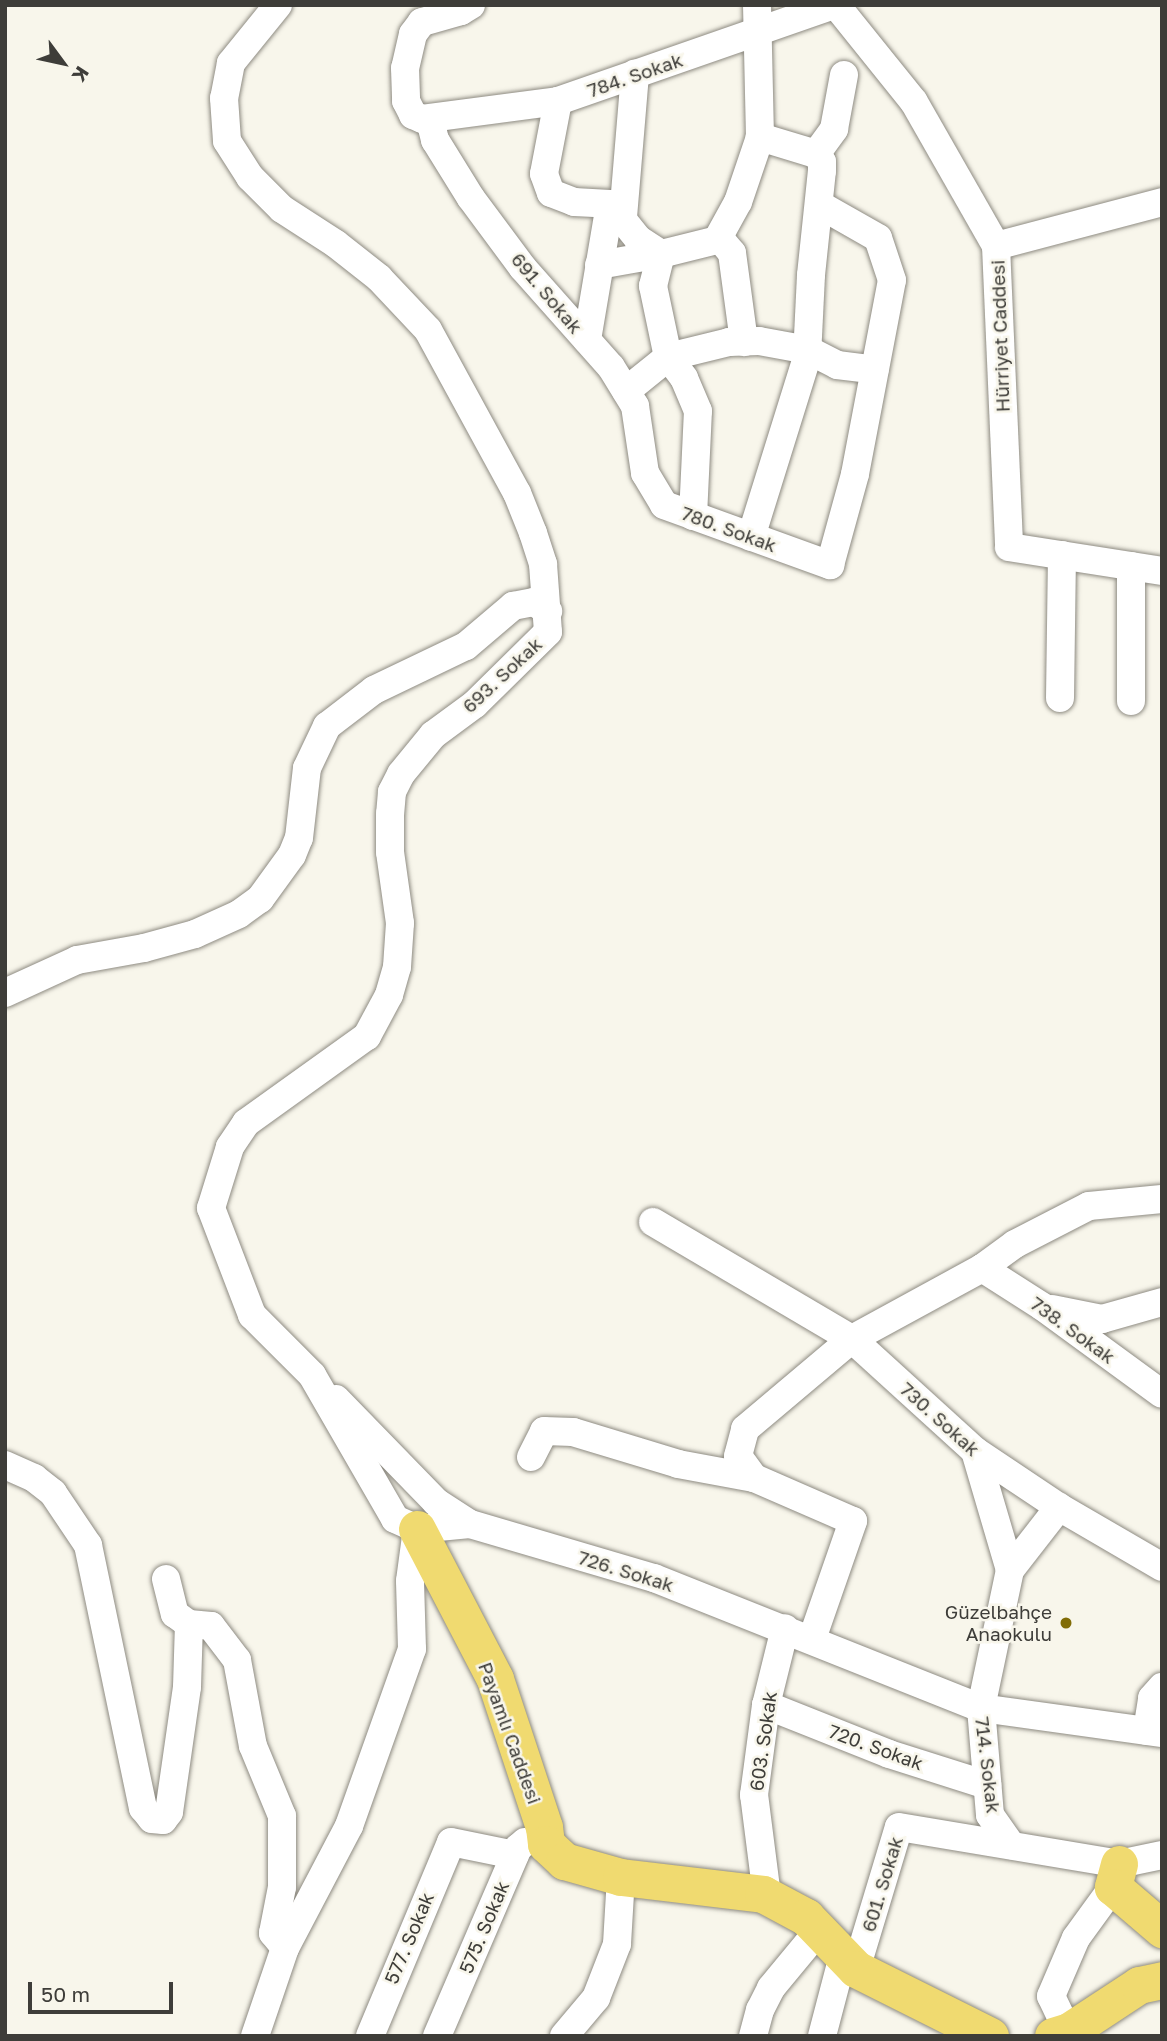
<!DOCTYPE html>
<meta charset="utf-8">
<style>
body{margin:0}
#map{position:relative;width:1167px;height:2041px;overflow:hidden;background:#f8f6eb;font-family:"Golos Text",sans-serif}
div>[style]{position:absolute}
.roads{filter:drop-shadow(0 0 2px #8e8b82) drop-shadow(0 0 2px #8e8b82)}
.minor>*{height:28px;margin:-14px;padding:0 14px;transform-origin:14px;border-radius:14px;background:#fff}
.major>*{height:37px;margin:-18.5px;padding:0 18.5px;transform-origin:18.5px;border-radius:18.5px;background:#f0da70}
.dots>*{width:19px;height:19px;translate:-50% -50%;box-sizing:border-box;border:4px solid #f8f6eb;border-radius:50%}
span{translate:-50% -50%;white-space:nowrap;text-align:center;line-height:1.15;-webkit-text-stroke:5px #f8f6eb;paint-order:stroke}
.street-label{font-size:19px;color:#3e3d39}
.poi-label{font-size:19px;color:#3e3d39}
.right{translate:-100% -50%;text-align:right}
.frame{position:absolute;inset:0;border:7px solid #3e3d39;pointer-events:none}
.north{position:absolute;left:28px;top:28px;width:70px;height:70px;-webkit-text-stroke:5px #f8f6eb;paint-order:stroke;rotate:123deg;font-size:19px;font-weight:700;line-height:28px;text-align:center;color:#3e3d39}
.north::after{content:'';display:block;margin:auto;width:24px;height:32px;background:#3e3d39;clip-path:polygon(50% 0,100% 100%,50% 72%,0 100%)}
.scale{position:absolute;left:28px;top:1982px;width:145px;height:32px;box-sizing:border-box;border:4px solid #3e3d39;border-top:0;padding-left:9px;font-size:21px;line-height:24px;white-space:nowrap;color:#3e3d39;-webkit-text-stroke:5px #f8f6eb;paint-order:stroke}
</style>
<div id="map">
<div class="roads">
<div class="minor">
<div style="left:278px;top:5px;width:75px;rotate:129deg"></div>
<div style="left:231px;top:63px;width:36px;rotate:101deg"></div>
<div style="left:224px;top:98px;width:43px;rotate:86deg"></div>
<div style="left:227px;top:141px;width:43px;rotate:57.4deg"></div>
<div style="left:250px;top:177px;width:45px;rotate:45deg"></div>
<div style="left:282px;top:209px;width:64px;rotate:32.9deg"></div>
<div style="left:336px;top:244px;width:55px;rotate:38.3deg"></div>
<div style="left:379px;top:278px;width:71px;rotate:46.7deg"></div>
<div style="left:428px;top:330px;width:186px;rotate:61.4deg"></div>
<div style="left:517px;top:493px;width:43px;rotate:68.2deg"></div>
<div style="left:533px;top:533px;width:33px;rotate:72deg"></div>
<div style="left:543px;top:564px;width:68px;rotate:85.8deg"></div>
<div style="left:548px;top:632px;width:103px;rotate:135.4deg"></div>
<div style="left:475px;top:704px;width:52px;rotate:143.6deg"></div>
<div style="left:433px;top:735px;width:50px;rotate:129.4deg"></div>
<div style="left:401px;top:774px;width:20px;rotate:117deg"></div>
<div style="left:392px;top:792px;width:22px;rotate:95deg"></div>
<div style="left:390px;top:814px;width:38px;rotate:90deg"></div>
<div style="left:390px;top:852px;width:72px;rotate:82deg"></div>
<div style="left:400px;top:923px;width:44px;rotate:93.9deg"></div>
<div style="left:397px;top:967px;width:29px;rotate:106deg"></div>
<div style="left:389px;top:995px;width:47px;rotate:118.2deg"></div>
<div style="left:367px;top:1036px;width:149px;rotate:144.3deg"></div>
<div style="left:246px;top:1123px;width:29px;rotate:124deg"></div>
<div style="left:230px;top:1147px;width:64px;rotate:107.3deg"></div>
<div style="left:211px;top:1208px;width:115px;rotate:69deg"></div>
<div style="left:252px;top:1315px;width:85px;rotate:45deg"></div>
<div style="left:312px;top:1375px;width:166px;rotate:60deg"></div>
<div style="left:395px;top:1519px;width:24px;rotate:24deg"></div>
<div style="left:417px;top:1529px;width:53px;rotate:-5.4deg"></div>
<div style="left:471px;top:5px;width:12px;rotate:149deg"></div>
<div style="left:461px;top:11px;width:41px;rotate:164.2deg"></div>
<div style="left:422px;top:22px;width:15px;rotate:127deg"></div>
<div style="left:413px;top:34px;width:35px;rotate:103deg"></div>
<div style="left:405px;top:68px;width:33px;rotate:88deg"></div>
<div style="left:406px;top:101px;width:16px;rotate:63deg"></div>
<div style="left:413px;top:115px;width:10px;rotate:24deg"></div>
<div style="left:422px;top:119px;width:137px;rotate:-7.5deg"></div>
<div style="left:558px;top:101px;width:292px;rotate:-19.2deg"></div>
<div style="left:836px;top:5px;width:124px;rotate:51.2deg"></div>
<div style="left:914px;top:102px;width:166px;rotate:60.3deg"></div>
<div style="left:996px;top:246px;width:301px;rotate:87.5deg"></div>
<div style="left:1009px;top:547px;width:155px;rotate:8.9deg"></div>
<div style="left:558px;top:101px;width:74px;rotate:100.9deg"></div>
<div style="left:544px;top:174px;width:20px;rotate:70deg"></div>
<div style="left:551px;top:193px;width:25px;rotate:21deg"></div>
<div style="left:574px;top:202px;width:36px;rotate:3deg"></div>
<div style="left:610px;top:204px;width:45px;rotate:51.3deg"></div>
<div style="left:638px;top:239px;width:27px;rotate:33deg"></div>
<div style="left:430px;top:120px;width:21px;rotate:76deg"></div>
<div style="left:435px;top:140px;width:68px;rotate:58.2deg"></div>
<div style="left:471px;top:198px;width:87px;rotate:53.4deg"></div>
<div style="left:523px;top:268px;width:132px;rotate:48.4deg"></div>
<div style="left:611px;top:367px;width:46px;rotate:58.4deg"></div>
<div style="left:635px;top:406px;width:68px;rotate:81.5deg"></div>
<div style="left:645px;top:473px;width:37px;rotate:59deg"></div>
<div style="left:664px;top:505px;width:177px;rotate:19.9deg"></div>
<div style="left:830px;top:565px;width:94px;rotate:-74.6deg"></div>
<div style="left:855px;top:474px;width:197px;rotate:-79.2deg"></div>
<div style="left:892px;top:280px;width:44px;rotate:-108.4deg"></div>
<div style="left:878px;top:238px;width:67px;rotate:-150.4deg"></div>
<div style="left:816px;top:154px;width:31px;rotate:-54deg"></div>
<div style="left:834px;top:129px;width:55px;rotate:-79.5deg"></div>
<div style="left:623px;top:217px;width:144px;rotate:-85.2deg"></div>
<div style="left:717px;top:240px;width:4px"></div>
<div style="left:721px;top:240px;width:17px;rotate:50deg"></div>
<div style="left:732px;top:253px;width:90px;rotate:82.3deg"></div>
<div style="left:996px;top:246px;width:172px;rotate:-14.8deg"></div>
<div style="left:599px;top:265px;width:63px;rotate:-10.1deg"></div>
<div style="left:587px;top:340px;width:138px;rotate:-80.4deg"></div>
<div style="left:626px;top:391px;width:54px;rotate:-39deg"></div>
<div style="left:668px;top:357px;width:63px;rotate:-13.8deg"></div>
<div style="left:729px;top:342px;width:30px;rotate:-2deg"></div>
<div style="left:759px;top:341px;width:50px;rotate:10.4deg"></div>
<div style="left:808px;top:350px;width:33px;rotate:27deg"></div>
<div style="left:837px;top:365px;width:38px;rotate:7deg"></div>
<div style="left:693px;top:516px;width:105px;rotate:-87.3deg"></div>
<div style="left:698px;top:411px;width:36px;rotate:-113deg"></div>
<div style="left:684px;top:378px;width:26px;rotate:-127deg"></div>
<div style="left:668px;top:357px;width:73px;rotate:-101.9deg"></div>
<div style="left:653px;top:286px;width:33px;rotate:-76deg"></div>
<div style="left:661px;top:254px;width:58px;rotate:-14deg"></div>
<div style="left:717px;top:240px;width:43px;rotate:-61.1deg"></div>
<div style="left:738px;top:202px;width:69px;rotate:-71.3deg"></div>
<div style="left:760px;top:137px;width:132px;rotate:-91.3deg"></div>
<div style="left:751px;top:537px;width:189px;rotate:-72.7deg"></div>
<div style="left:807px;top:357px;width:82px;rotate:-87.2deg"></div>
<div style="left:811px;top:275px;width:105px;rotate:-84deg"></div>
<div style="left:822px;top:171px;width:9px;rotate:-90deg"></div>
<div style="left:822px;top:162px;width:10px;rotate:-127deg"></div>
<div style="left:816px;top:154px;width:59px;rotate:-163.1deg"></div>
<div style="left:1060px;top:698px;width:143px;rotate:-89.2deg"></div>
<div style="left:1131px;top:701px;width:135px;rotate:-90deg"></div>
<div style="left:5px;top:993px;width:79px;rotate:-24.6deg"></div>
<div style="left:77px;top:960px;width:68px;rotate:-10.2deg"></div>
<div style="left:144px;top:948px;width:53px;rotate:-15.4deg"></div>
<div style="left:195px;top:934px;width:48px;rotate:-24.4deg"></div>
<div style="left:239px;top:914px;width:26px;rotate:-36deg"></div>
<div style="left:260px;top:899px;width:54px;rotate:-54deg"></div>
<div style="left:292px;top:855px;width:18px;rotate:-68deg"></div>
<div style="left:299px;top:838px;width:70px;rotate:-83.5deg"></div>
<div style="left:307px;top:768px;width:47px;rotate:-64.5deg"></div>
<div style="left:327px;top:726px;width:59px;rotate:-37.5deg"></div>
<div style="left:374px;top:690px;width:102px;rotate:-25.6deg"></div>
<div style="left:466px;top:646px;width:62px;rotate:-40.4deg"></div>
<div style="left:513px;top:606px;width:21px;rotate:-11deg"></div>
<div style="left:534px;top:602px;width:17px;rotate:33deg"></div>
<div style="left:653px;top:1222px;width:231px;rotate:30.5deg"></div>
<div style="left:852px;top:1339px;width:166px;rotate:42.3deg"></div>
<div style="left:975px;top:1451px;width:101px;rotate:33.7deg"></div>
<div style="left:1059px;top:1507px;width:119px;rotate:30.2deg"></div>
<div style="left:982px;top:1268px;width:72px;rotate:32.6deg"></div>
<div style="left:1043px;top:1307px;width:147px;rotate:36.2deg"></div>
<div style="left:1052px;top:1309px;width:51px;rotate:11.3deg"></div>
<div style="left:1102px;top:1319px;width:62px;rotate:-15.8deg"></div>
<div style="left:336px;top:1399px;width:144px;rotate:45.8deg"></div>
<div style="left:436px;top:1502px;width:40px;rotate:32.9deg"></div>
<div style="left:470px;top:1524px;width:192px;rotate:16.4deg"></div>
<div style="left:654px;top:1578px;width:352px;rotate:21.7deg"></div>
<div style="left:981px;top:1708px;width:183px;rotate:7.9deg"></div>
<div style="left:975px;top:1451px;width:124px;rotate:73.6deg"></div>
<div style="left:1010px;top:1570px;width:141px;rotate:101.9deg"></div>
<div style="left:981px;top:1708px;width:107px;rotate:85.2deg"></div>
<div style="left:990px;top:1815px;width:37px;rotate:55deg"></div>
<div style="left:531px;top:1457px;width:29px;rotate:-63deg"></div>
<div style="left:544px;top:1431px;width:29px;rotate:2deg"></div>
<div style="left:573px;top:1432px;width:110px;rotate:16.9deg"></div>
<div style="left:678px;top:1464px;width:77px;rotate:10.4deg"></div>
<div style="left:5px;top:1465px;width:32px;rotate:24deg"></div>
<div style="left:34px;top:1478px;width:24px;rotate:38deg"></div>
<div style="left:53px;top:1493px;width:63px;rotate:56.1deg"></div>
<div style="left:88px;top:1545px;width:269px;rotate:78.2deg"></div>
<div style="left:143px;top:1808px;width:14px;rotate:51deg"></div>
<div style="left:152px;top:1819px;width:11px;rotate:5deg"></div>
<div style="left:163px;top:1820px;width:10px;rotate:-53deg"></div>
<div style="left:169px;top:1812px;width:126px;rotate:-81.8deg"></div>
<div style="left:187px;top:1687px;width:63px;rotate:-88.2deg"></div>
<div style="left:189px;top:1624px;width:22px;rotate:5deg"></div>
<div style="left:211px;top:1626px;width:43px;rotate:52.6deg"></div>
<div style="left:237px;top:1660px;width:87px;rotate:79.5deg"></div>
<div style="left:253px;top:1746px;width:76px;rotate:67.5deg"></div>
<div style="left:282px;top:1816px;width:71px;rotate:90deg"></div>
<div style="left:282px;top:1887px;width:47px;rotate:101.1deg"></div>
<div style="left:273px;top:1933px;width:19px;rotate:51deg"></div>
<div style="left:1010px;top:1570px;width:80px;rotate:-52.1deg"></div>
<div style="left:166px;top:1579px;width:36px;rotate:76deg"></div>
<div style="left:175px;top:1614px;width:17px;rotate:36deg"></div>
<div style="left:812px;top:1639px;width:125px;rotate:-70.8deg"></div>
<div style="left:853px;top:1521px;width:108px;rotate:-156.5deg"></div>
<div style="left:754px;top:1478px;width:27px;rotate:-126deg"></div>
<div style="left:738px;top:1456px;width:28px;rotate:-75deg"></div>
<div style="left:745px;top:1429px;width:140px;rotate:-40.1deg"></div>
<div style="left:852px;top:1339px;width:148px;rotate:-28.6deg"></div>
<div style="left:982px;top:1268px;width:41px;rotate:-36deg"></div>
<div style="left:1015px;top:1244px;width:83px;rotate:-27.2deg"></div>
<div style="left:1089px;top:1206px;width:73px;rotate:-5.5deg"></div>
<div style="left:766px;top:1705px;width:132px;rotate:21.7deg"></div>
<div style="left:889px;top:1754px;width:103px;rotate:17.6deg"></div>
<div style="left:1147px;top:1731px;width:33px;rotate:-81deg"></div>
<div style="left:1152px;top:1698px;width:15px;rotate:-48deg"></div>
<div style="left:767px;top:1896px;width:102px;rotate:-97.3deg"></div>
<div style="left:754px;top:1795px;width:91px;rotate:-82.4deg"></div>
<div style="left:766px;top:1705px;width:79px;rotate:-76.1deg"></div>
<div style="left:856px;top:1969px;width:148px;rotate:-73.2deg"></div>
<div style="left:899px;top:1827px;width:223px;rotate:9.5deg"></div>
<div style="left:1119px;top:1864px;width:44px;rotate:-11.8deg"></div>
<div style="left:255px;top:2036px;width:93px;rotate:-71.2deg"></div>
<div style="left:285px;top:1948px;width:138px;rotate:-62.3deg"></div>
<div style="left:349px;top:1826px;width:188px;rotate:-70.4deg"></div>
<div style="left:412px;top:1649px;width:68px;rotate:-91.7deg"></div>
<div style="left:410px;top:1581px;width:52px;rotate:-82.3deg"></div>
<div style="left:370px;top:2036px;width:210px;rotate:-67.3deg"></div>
<div style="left:451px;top:1842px;width:65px;rotate:11.5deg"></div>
<div style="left:437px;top:2036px;width:205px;rotate:-66.7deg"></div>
<div style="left:518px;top:1848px;width:9px;rotate:-41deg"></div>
<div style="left:564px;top:2036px;width:50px;rotate:-49.9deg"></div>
<div style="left:596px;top:1998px;width:58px;rotate:-68.7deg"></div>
<div style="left:617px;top:1944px;width:67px;rotate:-86.6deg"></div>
<div style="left:753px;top:2036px;width:27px;rotate:-75deg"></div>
<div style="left:760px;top:2010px;width:25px;rotate:-63deg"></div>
<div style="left:771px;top:1988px;width:75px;rotate:-50.4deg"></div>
<div style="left:822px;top:2036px;width:83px;rotate:-75.3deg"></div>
<div style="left:1070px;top:2036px;width:44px;rotate:-115.4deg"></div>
<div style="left:1051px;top:1996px;width:63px;rotate:-66.7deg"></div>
<div style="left:1076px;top:1938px;width:63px;rotate:-54deg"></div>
</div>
<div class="major">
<div style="left:417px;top:1529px;width:169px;rotate:62.5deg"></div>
<div style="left:495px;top:1679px;width:156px;rotate:71.7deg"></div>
<div style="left:544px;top:1827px;width:17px;rotate:83deg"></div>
<div style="left:546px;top:1844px;width:25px;rotate:43deg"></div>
<div style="left:564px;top:1861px;width:59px;rotate:15.7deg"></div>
<div style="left:621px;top:1877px;width:143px;rotate:6.8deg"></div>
<div style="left:763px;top:1894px;width:49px;rotate:28.1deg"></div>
<div style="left:806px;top:1917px;width:72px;rotate:46.1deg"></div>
<div style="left:856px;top:1969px;width:150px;rotate:26.6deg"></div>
<div style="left:1119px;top:1864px;width:24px;rotate:105deg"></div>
<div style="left:1113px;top:1887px;width:65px;rotate:40.6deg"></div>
<div style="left:1053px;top:2036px;width:17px;rotate:-17deg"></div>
<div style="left:1069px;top:2031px;width:84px;rotate:-33.3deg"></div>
<div style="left:1139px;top:1985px;width:24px;rotate:-12deg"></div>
</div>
</div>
<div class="dots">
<div style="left:1066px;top:1623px;background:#816c06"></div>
</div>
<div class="street-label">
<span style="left:635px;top:75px;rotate:-19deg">784. Sokak</span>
<span style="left:547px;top:293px;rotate:50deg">691. Sokak</span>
<span style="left:1000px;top:336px;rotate:-92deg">Hürriyet Caddesi</span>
<span style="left:729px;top:529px;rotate:20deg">780. Sokak</span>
<span style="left:502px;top:675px;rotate:-43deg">693. Sokak</span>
<span style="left:1073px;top:1330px;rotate:36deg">738. Sokak</span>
<span style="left:940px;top:1419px;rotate:42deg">730. Sokak</span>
<span style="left:626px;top:1571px;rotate:17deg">726. Sokak</span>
<span style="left:510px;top:1733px;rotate:70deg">Payamlı Caddesi</span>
<span style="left:763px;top:1741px;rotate:-82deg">603. Sokak</span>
<span style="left:876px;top:1747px;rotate:20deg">720. Sokak</span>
<span style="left:988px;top:1765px;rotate:83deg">714. Sokak</span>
<span style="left:882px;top:1884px;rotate:-73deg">601. Sokak</span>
<span style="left:484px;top:1927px;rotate:-67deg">575. Sokak</span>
<span style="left:409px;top:1938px;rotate:-67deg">577. Sokak</span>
</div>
<div class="poi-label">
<span class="right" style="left:1052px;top:1623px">Güzelbahçe<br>Anaokulu</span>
</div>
<div class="frame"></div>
<div class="north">K</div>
<div class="scale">50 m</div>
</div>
